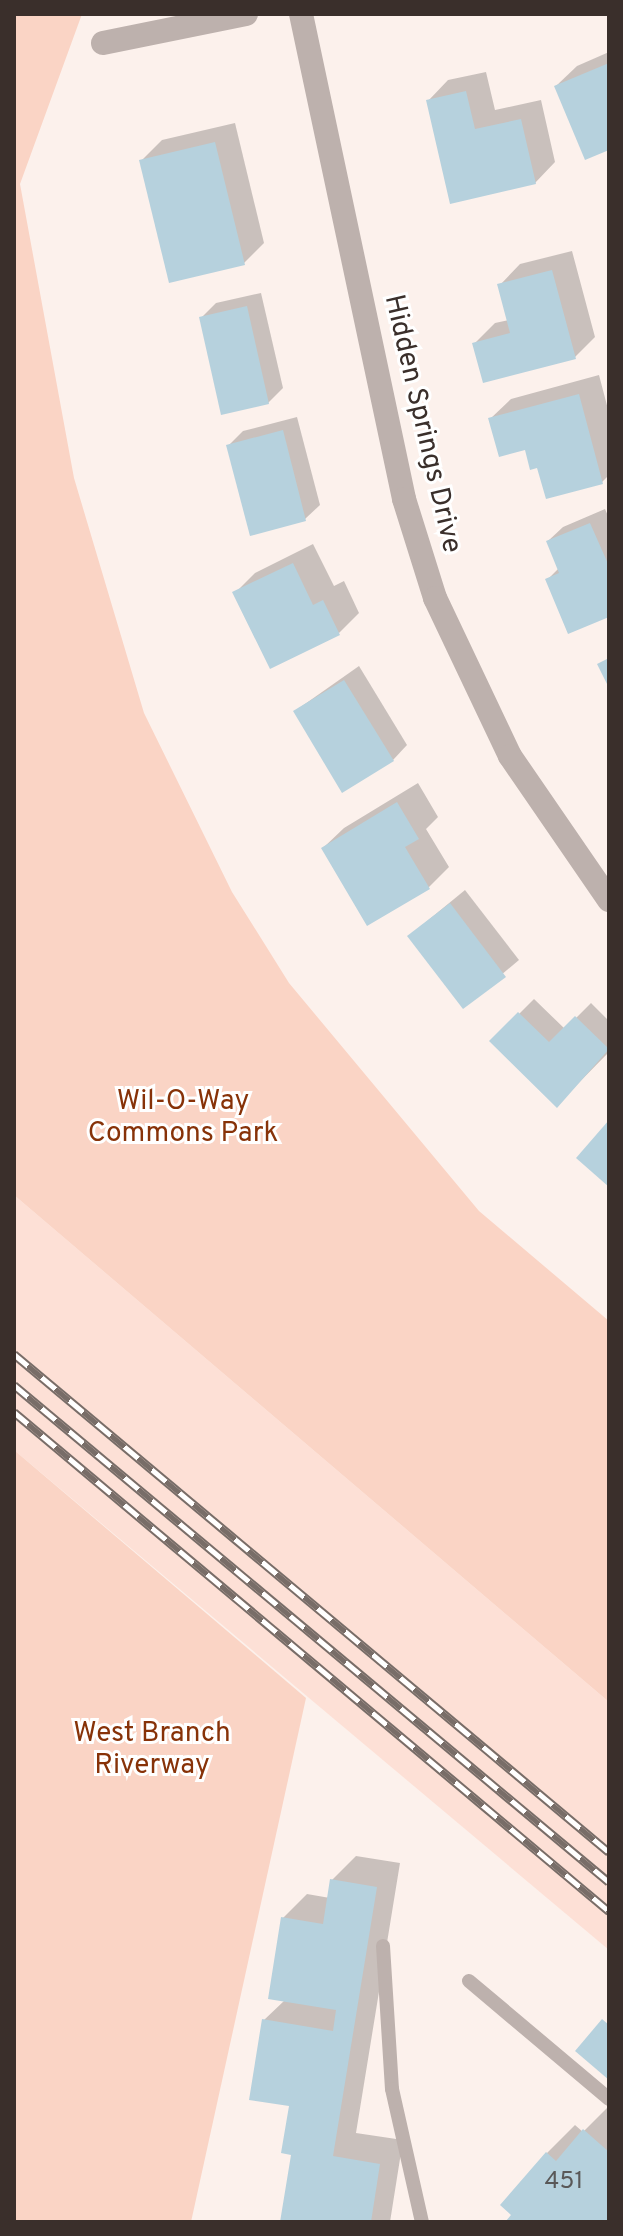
<!DOCTYPE html>
<style>
body{margin:0}
#map{position:relative;width:623px;height:2236px;overflow:hidden;background:#fcf1ec;font-family:Overpass,sans-serif}
div>[style]{position:absolute}
.built>*{inset:0;background:#fde0d6}
.green>*{inset:0;background:#fad4c5}
.shadow>*{inset:0;background:#0003}
.building>*{inset:0;background:#b6d1dd}
.lane>*{height:14px;margin:-7px;padding:0 7px;transform-origin:7px;border-radius:7px;background:#bdb1ad}
.street>*{height:24px;margin:-12px;padding:0 12px;transform-origin:12px;border-radius:12px;background:#bdb1ad}
.rail>*{height:9px;margin-top:-4.5px;transform-origin:0;background:repeating-linear-gradient(90deg,#fff 0 18px,#786d68 0 36px);box-sizing:border-box;border-block:2px solid #786d68}
span{translate:-50% -50%;white-space:nowrap;text-align:center;line-height:1.15;-webkit-text-stroke:6px #fff;paint-order:stroke}
.number-label{font-size:24px;color:#595858}
.number-label span{-webkit-text-stroke-width:0}
.street-label{font-size:28px;color:#3a2f2b}
.park-label{font-size:28px;color:#873208}
.frame{position:absolute;inset:0;border:16px solid #3a2f2b;pointer-events:none}
</style>
<div id="map">
<div class="built">
<div style="clip-path:polygon(14px 1195px,609px 1702px,609px 1950px,14px 1450px)"></div>
</div>
<div class="green">
<div style="clip-path:polygon(14px 14px,82px 14px,20px 184px,74px 478px,144px 713px,232px 892px,289px 983px,479px 1211px,609px 1321px,609px 1702px,14px 1195px)"></div>
<div style="clip-path:polygon(14px 1450px,306px 1698px,191px 2222px,14px 2222px)"></div>
</div>
<div class="shadow">
<div style="clip-path:polygon(609px 52px,609px 147px,556px 86px,577px 66px)"></div>
<div style="clip-path:polygon(486px 72px,495px 110px,541px 100px,555px 162px,535px 183px,428px 101px,448px 80px)"></div>
<div style="clip-path:polygon(235px 123px,264px 243px,244px 263px,141px 161px,162px 140px)"></div>
<div style="clip-path:polygon(572px 251px,595px 337px,575px 357px,474px 344px,495px 323px,509px 320px,500px 285px,520px 264px)"></div>
<div style="clip-path:polygon(261px 293px,283px 388px,268px 403px,201px 318px,216px 303px)"></div>
<div style="clip-path:polygon(599px 375px,609px 413px,609px 475px,602px 482px,538px 466px,526px 448px,490px 419px,511px 399px)"></div>
<div style="clip-path:polygon(297px 417px,320px 505px,305px 519px,228px 446px,243px 431px)"></div>
<div style="clip-path:polygon(605px 509px,609px 518px,609px 615px,547px 580px,559px 568px,548px 541px,563px 527px)"></div>
<div style="clip-path:polygon(313px 544px,334px 586px,344px 581px,359px 613px,339px 633px,235px 593px,255px 573px)"></div>
<div style="clip-path:polygon(359px 666px,407px 745px,393px 760px,295px 711px)"></div>
<div style="clip-path:polygon(418px 783px,438px 817px,426px 829px,449px 867px,429px 887px,368px 923px,323px 848px,344px 828px)"></div>
<div style="clip-path:polygon(465px 890px,519px 960px,464px 1006px,409px 936px)"></div>
<div style="clip-path:polygon(534px 999px,565px 1029px,591px 1003px,609px 1021px,609px 1052px,557px 1105px,492px 1041px)"></div>
<div style="clip-path:polygon(356px 1856px,400px 1863px,356px 2133px,403px 2140px,390px 2222px,282px 2222px,293px 2153px,291px 2104px,264px 2020px,285px 2000px,283px 1918px,307px 1894px,330px 1898px,332px 1880px)"></div>
<div style="clip-path:polygon(609px 2106px,609px 2222px,508px 2222px,547px 2153px,575px 2125px,583px 2132px)"></div>
</div>
<div class="building">
<div style="clip-path:polygon(609px 63px,609px 150px,585px 160px,554px 86px)"></div>
<div style="clip-path:polygon(466px 91px,475px 129px,521px 119px,536px 184px,450px 204px,426px 100px)"></div>
<div style="clip-path:polygon(215px 142px,245px 265px,169px 283px,139px 160px)"></div>
<div style="clip-path:polygon(552px 270px,576px 359px,483px 383px,472px 343px,510px 333px,497px 284px)"></div>
<div style="clip-path:polygon(247px 306px,269px 404px,221px 415px,199px 317px)"></div>
<div style="clip-path:polygon(579px 394px,603px 484px,546px 499px,537px 468px,530px 470px,525px 450px,499px 457px,488px 418px)"></div>
<div style="clip-path:polygon(283px 430px,306px 521px,250px 536px,226px 445px)"></div>
<div style="clip-path:polygon(590px 523px,609px 566px,609px 617px,568px 634px,545px 579px,559px 573px,546px 541px)"></div>
<div style="clip-path:polygon(293px 563px,313px 605px,323px 600px,340px 635px,270px 669px,232px 592px)"></div>
<div style="clip-path:polygon(609px 658px,609px 688px,597px 664px)"></div>
<div style="clip-path:polygon(344px 680px,394px 761px,342px 793px,293px 711px)"></div>
<div style="clip-path:polygon(397px 802px,419px 839px,405px 847px,430px 889px,367px 926px,321px 848px)"></div>
<div style="clip-path:polygon(450px 903px,506px 977px,463px 1009px,407px 936px)"></div>
<div style="clip-path:polygon(518px 1012px,549px 1042px,575px 1016px,609px 1049px,557px 1108px,489px 1041px)"></div>
<div style="clip-path:polygon(609px 1120px,609px 1187px,576px 1158px)"></div>
<div style="clip-path:polygon(330px 1879px,377px 1887px,333px 2156px,380px 2164px,371px 2222px,280px 2222px,291px 2155px,281px 2153px,289px 2106px,249px 2100px,262px 2019px,333px 2031px,336px 2010px,268px 1999px,281px 1917px,323px 1924px)"></div>
<div style="clip-path:polygon(602px 2019px,609px 2025px,609px 2080px,575px 2051px)"></div>
<div style="clip-path:polygon(583px 2129px,609px 2152px,609px 2222px,505px 2222px,511px 2215px,500px 2205px,546px 2152px,556px 2161px)"></div>
</div>
<div class="lane">
<div style="left:383px;top:1946px;width:143px;rotate:86.4deg"></div>
<div style="left:392px;top:2089px;width:136px;rotate:77.3deg"></div>
<div style="left:469px;top:1981px;width:183px;rotate:40.1deg"></div>
</div>
<div class="street">
<div style="left:301px;top:14px;width:496px;rotate:78deg"></div>
<div style="left:404px;top:499px;width:104px;rotate:72.6deg"></div>
<div style="left:435px;top:598px;width:175px;rotate:64.6deg"></div>
<div style="left:510px;top:756px;width:175px;rotate:55.5deg"></div>
<div style="left:103px;top:43px;width:146px;rotate:-11.5deg"></div>
</div>
<div class="rail">
<div style="left:14px;top:1354px;width:776px;rotate:39.93deg"></div>
<div style="left:14px;top:1385px;width:775px;rotate:39.87deg"></div>
<div style="left:14px;top:1412px;width:777px;rotate:39.99deg"></div>
</div>
<div class="number-label">
<span style="left:564px;top:2183px">451</span>
</div>
<div class="street-label">
<span style="left:422px;top:424px;rotate:77deg">Hidden Springs Drive</span>
</div>
<div class="park-label">
<span style="left:183px;top:1118px">Wil-O-Way<br>Commons Park</span>
<span style="left:152px;top:1750px">West Branch<br>Riverway</span>
</div>
<div class="frame"></div>
</div>
